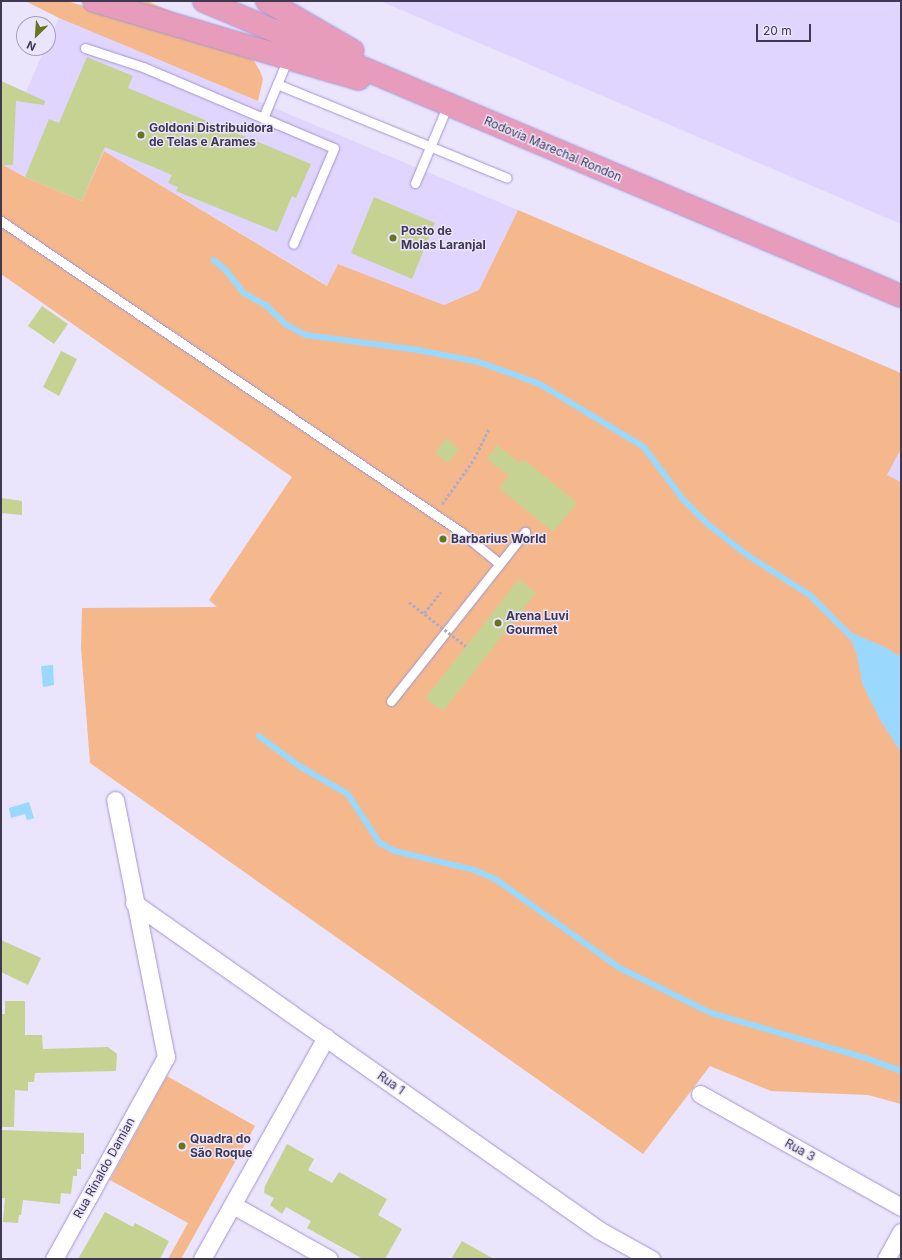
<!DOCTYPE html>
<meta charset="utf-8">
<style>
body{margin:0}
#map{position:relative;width:902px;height:1260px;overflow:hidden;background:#eae4fd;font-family:Inter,sans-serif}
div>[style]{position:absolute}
.built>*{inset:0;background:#dfd5fe}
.green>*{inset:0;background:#f5b88c}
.water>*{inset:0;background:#9bd8fe}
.stream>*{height:5.5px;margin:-2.75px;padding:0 2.75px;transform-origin:2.75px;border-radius:2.75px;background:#9bd8fe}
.building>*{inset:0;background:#c6d292}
.path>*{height:2.5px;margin-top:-1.25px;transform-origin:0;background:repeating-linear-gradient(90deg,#b2abc4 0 3px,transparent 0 5px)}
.roads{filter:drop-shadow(0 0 1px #a594cf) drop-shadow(0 0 1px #a594cf)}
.lane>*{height:9px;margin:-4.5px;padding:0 4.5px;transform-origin:4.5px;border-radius:4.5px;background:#fff}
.street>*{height:17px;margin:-8.5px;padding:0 8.5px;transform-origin:8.5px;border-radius:8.5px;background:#fff}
.primary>*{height:22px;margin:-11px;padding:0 11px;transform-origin:11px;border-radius:11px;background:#e79cbb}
.path-bridge>*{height:2.5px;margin-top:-1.25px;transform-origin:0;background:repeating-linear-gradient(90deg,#b2abc4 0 3px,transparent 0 5px)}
.dots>*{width:11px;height:11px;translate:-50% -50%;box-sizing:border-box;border:2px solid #eae4fd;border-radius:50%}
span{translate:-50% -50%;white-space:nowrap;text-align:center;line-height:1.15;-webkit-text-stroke:3px #eae4fd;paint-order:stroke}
.poi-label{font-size:12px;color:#3f3851;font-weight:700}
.left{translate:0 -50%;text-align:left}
.street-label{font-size:12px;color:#3f3851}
.frame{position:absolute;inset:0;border:2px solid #3f3851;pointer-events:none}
.north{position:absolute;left:16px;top:16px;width:40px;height:40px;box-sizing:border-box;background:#eae4fd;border:1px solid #a69fb8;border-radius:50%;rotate:205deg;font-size:11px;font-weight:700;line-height:16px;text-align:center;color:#3f3851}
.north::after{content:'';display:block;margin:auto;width:14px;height:18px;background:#68741f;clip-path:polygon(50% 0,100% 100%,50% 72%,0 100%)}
.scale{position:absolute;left:756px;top:24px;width:55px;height:18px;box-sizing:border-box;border:2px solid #3f3851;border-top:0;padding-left:5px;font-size:12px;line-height:14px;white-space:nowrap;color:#3f3851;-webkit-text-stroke:3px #eae4fd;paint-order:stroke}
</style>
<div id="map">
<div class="built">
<div style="clip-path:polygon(380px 1px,901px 1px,901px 224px,484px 45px)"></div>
<div style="clip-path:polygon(59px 18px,518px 210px,479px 290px,444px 305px,338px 264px,328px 286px,104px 151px,82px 201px,25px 177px,1px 164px,1px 81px,26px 92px,45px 48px,48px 48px,48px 42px)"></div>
<div style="clip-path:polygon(901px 449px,901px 482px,887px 475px)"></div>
</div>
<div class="green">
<div style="clip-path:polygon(25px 1px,67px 1px,245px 55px,254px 61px,260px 71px,263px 79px,258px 101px,59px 18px)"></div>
<div style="clip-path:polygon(113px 1px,147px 1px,198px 23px)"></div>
<div style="clip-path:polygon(104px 151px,327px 286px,338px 264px,444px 305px,479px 290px,518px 210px,901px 373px,901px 449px,887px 475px,901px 482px,901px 1104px,868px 1095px,771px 1091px,710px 1066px,643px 1154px,90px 763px,81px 648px,82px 608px,217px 607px,209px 600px,292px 477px,1px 274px,1px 164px,25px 177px,82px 201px)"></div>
<div style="clip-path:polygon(167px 1076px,255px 1126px,181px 1259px,168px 1259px,188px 1223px,110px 1180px)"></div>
</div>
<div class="water">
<div style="clip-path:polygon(847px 631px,885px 647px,901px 657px,901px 753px,879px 718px,862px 683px,857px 655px)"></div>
<div style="clip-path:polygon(53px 665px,54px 685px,43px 687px,41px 666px)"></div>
<div style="clip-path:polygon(29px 802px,34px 818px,27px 820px,25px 814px,11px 818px,9px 808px)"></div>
</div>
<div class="stream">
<div style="left:214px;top:260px;width:16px;rotate:40deg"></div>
<div style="left:226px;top:270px;width:29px;rotate:52deg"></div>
<div style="left:244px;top:293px;width:25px;rotate:29deg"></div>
<div style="left:266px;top:305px;width:29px;rotate:44deg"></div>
<div style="left:287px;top:325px;width:21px;rotate:28deg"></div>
<div style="left:306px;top:335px;width:113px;rotate:7.6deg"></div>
<div style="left:418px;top:350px;width:62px;rotate:11.1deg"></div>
<div style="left:479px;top:362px;width:65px;rotate:19.8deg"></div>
<div style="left:540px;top:384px;width:122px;rotate:31.2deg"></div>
<div style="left:644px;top:447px;width:65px;rotate:53.1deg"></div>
<div style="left:683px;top:499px;width:37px;rotate:45deg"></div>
<div style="left:709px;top:525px;width:51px;rotate:37.8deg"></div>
<div style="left:749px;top:556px;width:72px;rotate:32.6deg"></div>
<div style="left:810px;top:595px;width:58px;rotate:45deg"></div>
<div style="left:259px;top:736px;width:52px;rotate:36.4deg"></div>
<div style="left:301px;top:767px;width:54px;rotate:29.9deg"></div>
<div style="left:348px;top:794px;width:59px;rotate:56.9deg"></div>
<div style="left:380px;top:843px;width:17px;rotate:28deg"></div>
<div style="left:395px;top:851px;width:82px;rotate:13.4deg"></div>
<div style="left:475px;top:870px;width:24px;rotate:24deg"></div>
<div style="left:497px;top:880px;width:151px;rotate:35.6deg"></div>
<div style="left:620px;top:968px;width:102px;rotate:26.3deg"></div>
<div style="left:711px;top:1013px;width:161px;rotate:16.2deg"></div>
<div style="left:866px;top:1058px;width:37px;rotate:20deg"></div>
</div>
<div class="building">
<div style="clip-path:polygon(87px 57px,133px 76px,128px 88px,311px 164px,296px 198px,292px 196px,277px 232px,176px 191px,178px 187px,168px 183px,172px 175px,105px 147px,82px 201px,25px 177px,49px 119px,59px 123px)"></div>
<div style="clip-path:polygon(1px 81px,45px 101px,44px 105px,16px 101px,13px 165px,1px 165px)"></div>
<div style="clip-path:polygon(374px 197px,435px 223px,412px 279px,351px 253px)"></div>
<div style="clip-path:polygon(42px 306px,68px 324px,54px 344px,28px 326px)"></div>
<div style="clip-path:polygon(61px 351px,77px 359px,59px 396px,43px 387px)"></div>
<div style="clip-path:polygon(446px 438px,459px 449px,448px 463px,435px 453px)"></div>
<div style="clip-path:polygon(497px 445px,520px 463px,524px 459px,577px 503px,553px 532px,499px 488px,509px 476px,487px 459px)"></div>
<div style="clip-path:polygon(1px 498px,22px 501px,22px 515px,1px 513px)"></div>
<div style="clip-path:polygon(519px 579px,536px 593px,443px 711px,425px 698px)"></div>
<div style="clip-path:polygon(1px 940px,41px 958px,28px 985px,1px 972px)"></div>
<div style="clip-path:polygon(5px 1001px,25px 1001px,25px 1035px,42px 1035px,43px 1049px,108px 1047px,117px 1054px,116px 1071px,35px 1073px,34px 1082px,28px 1082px,28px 1091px,15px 1090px,14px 1127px,1px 1127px,1px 1014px,5px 1014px)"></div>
<div style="clip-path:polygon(1px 1130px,84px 1133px,84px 1154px,81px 1154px,81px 1169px,77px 1169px,77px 1176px,73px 1176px,71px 1194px,61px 1193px,60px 1204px,23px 1200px,21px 1215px,19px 1215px,18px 1223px,3px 1222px,5px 1198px,1px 1198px)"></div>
<div style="clip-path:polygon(287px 1144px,314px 1159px,308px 1170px,332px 1183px,339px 1172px,387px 1199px,378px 1215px,402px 1229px,385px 1259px,363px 1259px,307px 1228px,311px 1221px,286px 1207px,282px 1214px,270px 1205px,274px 1198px,264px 1193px,265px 1186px)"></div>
<div style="clip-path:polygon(105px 1212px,133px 1227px,135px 1223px,169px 1241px,160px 1259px,78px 1259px)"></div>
<div style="clip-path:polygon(462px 1241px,494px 1259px,451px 1259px)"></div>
</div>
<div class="path">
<div style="left:442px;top:504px;width:55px;rotate:-54.6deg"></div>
<div style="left:474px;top:459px;width:34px;rotate:-64deg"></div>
<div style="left:424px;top:613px;width:27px;rotate:-51deg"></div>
</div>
<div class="roads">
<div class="lane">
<div style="left:85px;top:48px;width:61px;rotate:18.1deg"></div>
<div style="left:143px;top:67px;width:207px;rotate:23deg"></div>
<div style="left:334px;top:148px;width:104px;rotate:113.1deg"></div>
<div style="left:277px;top:84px;width:248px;rotate:22.2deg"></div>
<div style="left:263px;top:118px;width:65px;rotate:-67.4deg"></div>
<div style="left:415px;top:183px;width:86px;rotate:-67.3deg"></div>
<div style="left:1px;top:221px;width:555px;rotate:34.06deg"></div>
<div style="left:461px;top:532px;width:50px;rotate:39.4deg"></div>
<div style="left:391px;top:701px;width:216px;rotate:-51.6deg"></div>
</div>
<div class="street">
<div style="left:134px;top:903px;width:568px;rotate:35.12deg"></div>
<div style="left:599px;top:1230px;width:60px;rotate:29.1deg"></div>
<div style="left:700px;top:1094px;width:231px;rotate:29.3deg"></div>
<div style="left:233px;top:1205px;width:110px;rotate:29.4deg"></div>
<div style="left:54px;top:1259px;width:231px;rotate:-61deg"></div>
<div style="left:166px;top:1057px;width:262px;rotate:-101.2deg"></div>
<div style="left:202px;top:1259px;width:254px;rotate:-60.8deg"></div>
<div style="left:886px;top:1259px;width:31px;rotate:-61deg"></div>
</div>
<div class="primary">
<div style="left:94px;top:1px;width:276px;rotate:16.4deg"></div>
<div style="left:204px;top:1px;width:757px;rotate:22.94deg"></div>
<div style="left:267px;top:1px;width:99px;rotate:30.2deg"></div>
</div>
</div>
<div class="path-bridge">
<div style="left:409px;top:602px;width:72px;rotate:37.7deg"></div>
</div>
<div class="dots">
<div style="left:141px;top:135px;background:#68741f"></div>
<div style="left:393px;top:238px;background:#68741f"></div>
<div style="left:443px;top:539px;background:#68741f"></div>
<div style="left:498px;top:623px;background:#68741f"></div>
<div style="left:182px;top:1146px;background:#68741f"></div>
</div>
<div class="poi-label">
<span class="left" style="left:149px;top:135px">Goldoni Distribuidora<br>de Telas e Arames</span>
<span class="left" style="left:401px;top:238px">Posto de<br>Molas Laranjal</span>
<span class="left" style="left:451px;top:539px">Barbarius World</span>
<span class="left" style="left:506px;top:623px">Arena Luvi<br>Gourmet</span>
<span class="left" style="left:190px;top:1146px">Quadra do<br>São Roque</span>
</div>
<div class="street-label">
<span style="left:553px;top:149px;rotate:23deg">Rodovia Marechal Rondon</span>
<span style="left:391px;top:1083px;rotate:35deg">Rua 1</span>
<span style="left:800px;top:1150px;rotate:29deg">Rua 3</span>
<span style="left:104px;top:1168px;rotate:-61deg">Rua Rinaldo Damian</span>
</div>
<div class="frame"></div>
<div class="north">N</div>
<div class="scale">20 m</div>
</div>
